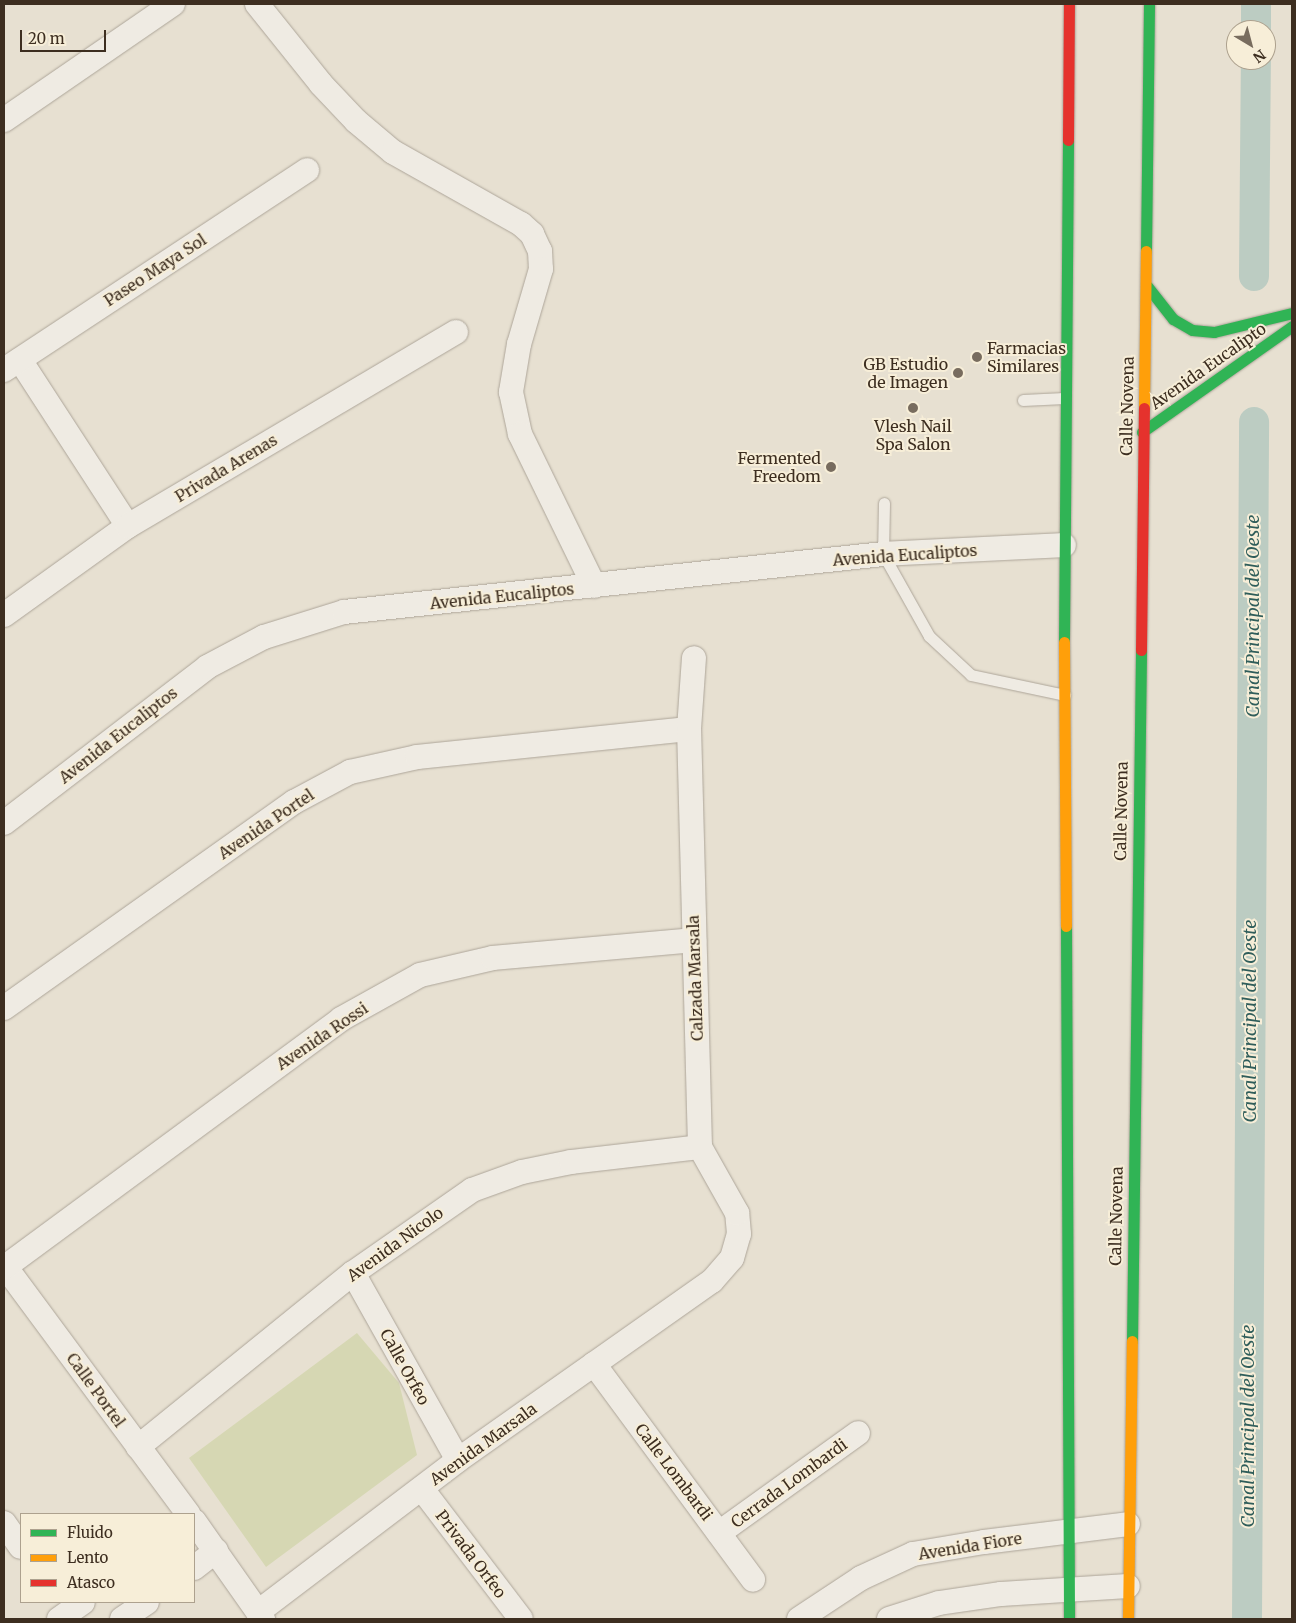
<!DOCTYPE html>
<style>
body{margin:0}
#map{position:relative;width:1296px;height:1623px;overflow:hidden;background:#e7e0d1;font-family:Merriweather,serif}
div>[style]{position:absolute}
.green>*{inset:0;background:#d6d7b3}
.canal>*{height:30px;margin:-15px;padding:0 15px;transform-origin:15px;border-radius:15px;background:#bcccc2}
.roads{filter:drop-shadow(0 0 1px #ada599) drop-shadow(0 0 1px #ada599)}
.lane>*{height:11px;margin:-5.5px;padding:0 5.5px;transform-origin:5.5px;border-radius:5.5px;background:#efebe3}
.street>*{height:24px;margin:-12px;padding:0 12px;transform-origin:12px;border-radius:12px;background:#efebe3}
.fast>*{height:11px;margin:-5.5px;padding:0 5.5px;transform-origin:5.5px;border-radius:5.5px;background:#30b455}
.slow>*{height:11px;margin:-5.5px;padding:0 5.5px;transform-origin:5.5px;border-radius:5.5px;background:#ff9f0a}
.jam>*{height:11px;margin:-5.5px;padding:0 5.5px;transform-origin:5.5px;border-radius:5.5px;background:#e5322d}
.dots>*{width:14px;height:14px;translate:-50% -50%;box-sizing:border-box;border:2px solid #f7eed8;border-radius:50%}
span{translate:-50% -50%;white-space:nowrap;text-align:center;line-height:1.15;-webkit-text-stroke:4px #f7eed8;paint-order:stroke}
.street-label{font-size:16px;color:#3d2e20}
.poi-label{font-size:16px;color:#3d2e20}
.left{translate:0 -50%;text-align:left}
.right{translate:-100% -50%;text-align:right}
.water-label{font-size:18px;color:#2f5d5a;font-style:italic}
.frame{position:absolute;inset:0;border:5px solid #3d2e20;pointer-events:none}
.legend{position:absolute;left:20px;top:1513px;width:175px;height:90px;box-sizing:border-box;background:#f7eed8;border:1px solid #ada18e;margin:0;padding:6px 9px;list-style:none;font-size:15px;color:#3d2e20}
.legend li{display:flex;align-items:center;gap:10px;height:25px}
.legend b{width:25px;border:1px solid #ada18e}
.north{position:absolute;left:1226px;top:20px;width:50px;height:50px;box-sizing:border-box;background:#f7eed8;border:1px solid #ada18e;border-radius:50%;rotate:143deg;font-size:14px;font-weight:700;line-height:20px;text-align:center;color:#3d2e20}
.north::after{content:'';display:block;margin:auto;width:18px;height:22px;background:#786c5e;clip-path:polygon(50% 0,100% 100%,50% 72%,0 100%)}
.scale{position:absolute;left:20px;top:30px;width:86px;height:22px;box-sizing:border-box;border:2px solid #3d2e20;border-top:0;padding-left:6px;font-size:15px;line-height:18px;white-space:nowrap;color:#3d2e20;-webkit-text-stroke:4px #f7eed8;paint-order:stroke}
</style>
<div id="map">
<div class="green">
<div style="clip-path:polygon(357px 1333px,399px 1383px,417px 1455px,266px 1567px,189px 1458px)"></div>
</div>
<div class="canal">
<div style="left:1256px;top:30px;width:26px;rotate:-90deg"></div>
<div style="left:1254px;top:276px;width:216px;rotate:-89.5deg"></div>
<div style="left:1247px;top:1619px;width:1197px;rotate:-89.66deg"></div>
</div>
<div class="roads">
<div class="lane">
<div style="left:1023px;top:400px;width:41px;rotate:-2.8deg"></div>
<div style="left:884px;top:503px;width:51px;rotate:91.1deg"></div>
<div style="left:883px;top:554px;width:94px;rotate:60.7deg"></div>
<div style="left:929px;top:636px;width:57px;rotate:42.9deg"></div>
<div style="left:971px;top:675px;width:96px;rotate:12deg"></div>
</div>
<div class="street">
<div style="left:257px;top:4px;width:102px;rotate:51.3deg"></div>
<div style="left:321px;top:84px;width:51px;rotate:46.6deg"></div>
<div style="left:356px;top:121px;width:48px;rotate:40deg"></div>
<div style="left:393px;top:152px;width:147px;rotate:29.4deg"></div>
<div style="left:521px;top:224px;width:15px;rotate:42deg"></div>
<div style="left:532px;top:234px;width:19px;rotate:65deg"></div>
<div style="left:540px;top:251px;width:18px;rotate:87deg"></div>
<div style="left:541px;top:269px;width:78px;rotate:106.3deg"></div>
<div style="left:519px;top:344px;width:49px;rotate:99.5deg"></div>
<div style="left:511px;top:392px;width:43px;rotate:77.9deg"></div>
<div style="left:520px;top:434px;width:169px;rotate:64deg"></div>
<div style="left:4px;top:120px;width:205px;rotate:-34.5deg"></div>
<div style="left:20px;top:360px;width:198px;rotate:57deg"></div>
<div style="left:4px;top:370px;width:363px;rotate:-33.4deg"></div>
<div style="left:4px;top:615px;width:153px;rotate:-35.7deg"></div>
<div style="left:128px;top:526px;width:381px;rotate:-30.6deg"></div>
<div style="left:4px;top:823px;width:256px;rotate:-37.5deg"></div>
<div style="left:207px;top:667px;width:64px;rotate:-27.8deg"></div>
<div style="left:264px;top:637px;width:84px;rotate:-17.4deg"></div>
<div style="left:344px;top:612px;width:542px;rotate:-6.14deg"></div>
<div style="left:883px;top:554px;width:181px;rotate:-2.8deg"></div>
<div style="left:4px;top:1008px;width:356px;rotate:-35.4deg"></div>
<div style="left:294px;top:802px;width:64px;rotate:-28.2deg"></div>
<div style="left:350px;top:772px;width:69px;rotate:-12.6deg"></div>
<div style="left:417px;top:757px;width:273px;rotate:-5.9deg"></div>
<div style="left:4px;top:1265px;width:310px;rotate:53.5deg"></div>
<div style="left:5px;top:1267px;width:418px;rotate:-36.4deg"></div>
<div style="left:341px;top:1019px;width:90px;rotate:-29.1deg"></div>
<div style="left:420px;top:975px;width:75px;rotate:-13.1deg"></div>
<div style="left:493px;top:958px;width:202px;rotate:-5.1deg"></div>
<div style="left:353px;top:1273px;width:214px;rotate:60.7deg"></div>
<div style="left:594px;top:1364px;width:268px;rotate:53.6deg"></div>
<div style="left:138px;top:1447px;width:277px;rotate:-39deg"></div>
<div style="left:353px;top:1273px;width:145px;rotate:-34.9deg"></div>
<div style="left:472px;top:1190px;width:53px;rotate:-19.8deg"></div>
<div style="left:522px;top:1172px;width:50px;rotate:-11.5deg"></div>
<div style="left:571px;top:1162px;width:130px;rotate:-6.6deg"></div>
<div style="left:422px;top:1489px;width:163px;rotate:52.7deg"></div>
<div style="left:194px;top:1521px;width:120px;rotate:54.9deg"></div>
<div style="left:4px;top:1523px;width:29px;rotate:55deg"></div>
<div style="left:719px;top:1533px;width:171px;rotate:-35.7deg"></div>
<div style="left:194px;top:1568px;width:28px;rotate:-38deg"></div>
<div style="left:258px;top:1612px;width:251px;rotate:-37.2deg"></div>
<div style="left:458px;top:1460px;width:311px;rotate:-35.2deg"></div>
<div style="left:712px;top:1281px;width:30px;rotate:-49deg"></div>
<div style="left:732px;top:1258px;width:25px;rotate:-74deg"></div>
<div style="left:739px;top:1234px;width:21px;rotate:-95deg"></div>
<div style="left:737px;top:1213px;width:76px;rotate:-119.3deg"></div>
<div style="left:700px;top:1147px;width:418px;rotate:-91.5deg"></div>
<div style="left:689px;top:729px;width:71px;rotate:-86deg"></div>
<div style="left:59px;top:1619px;width:29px;rotate:-35deg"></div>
<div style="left:122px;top:1619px;width:30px;rotate:-34deg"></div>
<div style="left:799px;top:1619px;width:74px;rotate:-33.5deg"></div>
<div style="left:861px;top:1578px;width:57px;rotate:-24.8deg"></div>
<div style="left:913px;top:1554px;width:72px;rotate:-9.6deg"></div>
<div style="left:984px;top:1542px;width:145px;rotate:-7.1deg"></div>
<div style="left:889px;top:1619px;width:52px;rotate:-17.7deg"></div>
<div style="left:939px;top:1603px;width:63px;rotate:-8.3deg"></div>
<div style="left:1001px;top:1594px;width:127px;rotate:-3.6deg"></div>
</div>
<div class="fast">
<div style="left:1146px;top:251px;width:247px;rotate:-89.3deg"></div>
<div style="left:1147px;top:286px;width:42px;rotate:51.8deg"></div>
<div style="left:1173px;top:319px;width:22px;rotate:30deg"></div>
<div style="left:1192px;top:330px;width:22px;rotate:5deg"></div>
<div style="left:1214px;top:332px;width:80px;rotate:-13.7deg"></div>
<div style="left:1142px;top:432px;width:184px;rotate:-35.2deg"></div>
<div style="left:1064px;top:642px;width:502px;rotate:-89.54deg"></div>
<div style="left:1066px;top:926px;width:693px;rotate:89.75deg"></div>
<div style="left:1132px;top:1341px;width:691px;rotate:-89.25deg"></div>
</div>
<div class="slow">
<div style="left:1144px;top:408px;width:157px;rotate:-89.3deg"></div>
<div style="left:1064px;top:642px;width:284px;rotate:89.6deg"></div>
<div style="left:1128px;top:1619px;width:278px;rotate:-89.2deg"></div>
</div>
<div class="jam">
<div style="left:1068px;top:140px;width:136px;rotate:-89.6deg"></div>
<div style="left:1141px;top:650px;width:242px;rotate:-89.3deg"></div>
</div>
</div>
<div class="dots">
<div style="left:977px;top:357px;background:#786c5e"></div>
<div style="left:958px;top:373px;background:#786c5e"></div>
<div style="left:913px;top:408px;background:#786c5e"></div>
<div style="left:831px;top:467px;background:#786c5e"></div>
</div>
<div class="street-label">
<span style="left:155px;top:270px;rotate:-33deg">Paseo Maya Sol</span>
<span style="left:1208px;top:366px;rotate:-35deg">Avenida Eucalipto</span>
<span style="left:1127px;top:406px;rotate:-89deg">Calle Novena</span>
<span style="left:226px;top:468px;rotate:-31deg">Privada Arenas</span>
<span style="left:905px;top:555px;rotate:-4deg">Avenida Eucaliptos</span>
<span style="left:502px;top:596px;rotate:-6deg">Avenida Eucaliptos</span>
<span style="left:118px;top:735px;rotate:-38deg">Avenida Eucaliptos</span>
<span style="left:1121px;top:811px;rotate:-89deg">Calle Novena</span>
<span style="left:266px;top:824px;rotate:-34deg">Avenida Portel</span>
<span style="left:695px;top:978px;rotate:-92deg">Calzada Marsala</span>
<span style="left:322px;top:1036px;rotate:-34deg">Avenida Rossi</span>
<span style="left:1116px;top:1216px;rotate:-89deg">Calle Novena</span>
<span style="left:395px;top:1244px;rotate:-36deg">Avenida Nicolo</span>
<span style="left:405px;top:1367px;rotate:61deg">Calle Orfeo</span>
<span style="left:96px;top:1390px;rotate:54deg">Calle Portel</span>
<span style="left:483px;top:1444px;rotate:-36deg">Avenida Marsala</span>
<span style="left:674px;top:1472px;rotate:53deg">Calle Lombardi</span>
<span style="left:789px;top:1483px;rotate:-36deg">Cerrada Lombardi</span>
<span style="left:970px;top:1546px;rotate:-9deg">Avenida Fiore</span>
<span style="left:471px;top:1554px;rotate:53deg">Privada Orfeo</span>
</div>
<div class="poi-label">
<span class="left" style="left:987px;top:357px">Farmacias<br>Similares</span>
<span class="right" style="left:948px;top:373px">GB Estudio<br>de Imagen</span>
<span style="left:913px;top:435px">Vlesh Nail<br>Spa Salon</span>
<span class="right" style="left:821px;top:467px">Fermented<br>Freedom</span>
</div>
<div class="water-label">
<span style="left:1253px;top:616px;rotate:-90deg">Canal Principal del Oeste</span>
<span style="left:1250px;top:1021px;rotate:-90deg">Canal Principal del Oeste</span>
<span style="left:1248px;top:1426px;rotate:-90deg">Canal Principal del Oeste</span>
</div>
<div class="frame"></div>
<ul class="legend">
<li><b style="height:6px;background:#30b455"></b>Fluido</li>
<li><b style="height:6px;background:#ff9f0a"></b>Lento</li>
<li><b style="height:6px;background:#e5322d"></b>Atasco</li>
</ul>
<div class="north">N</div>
<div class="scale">20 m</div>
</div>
